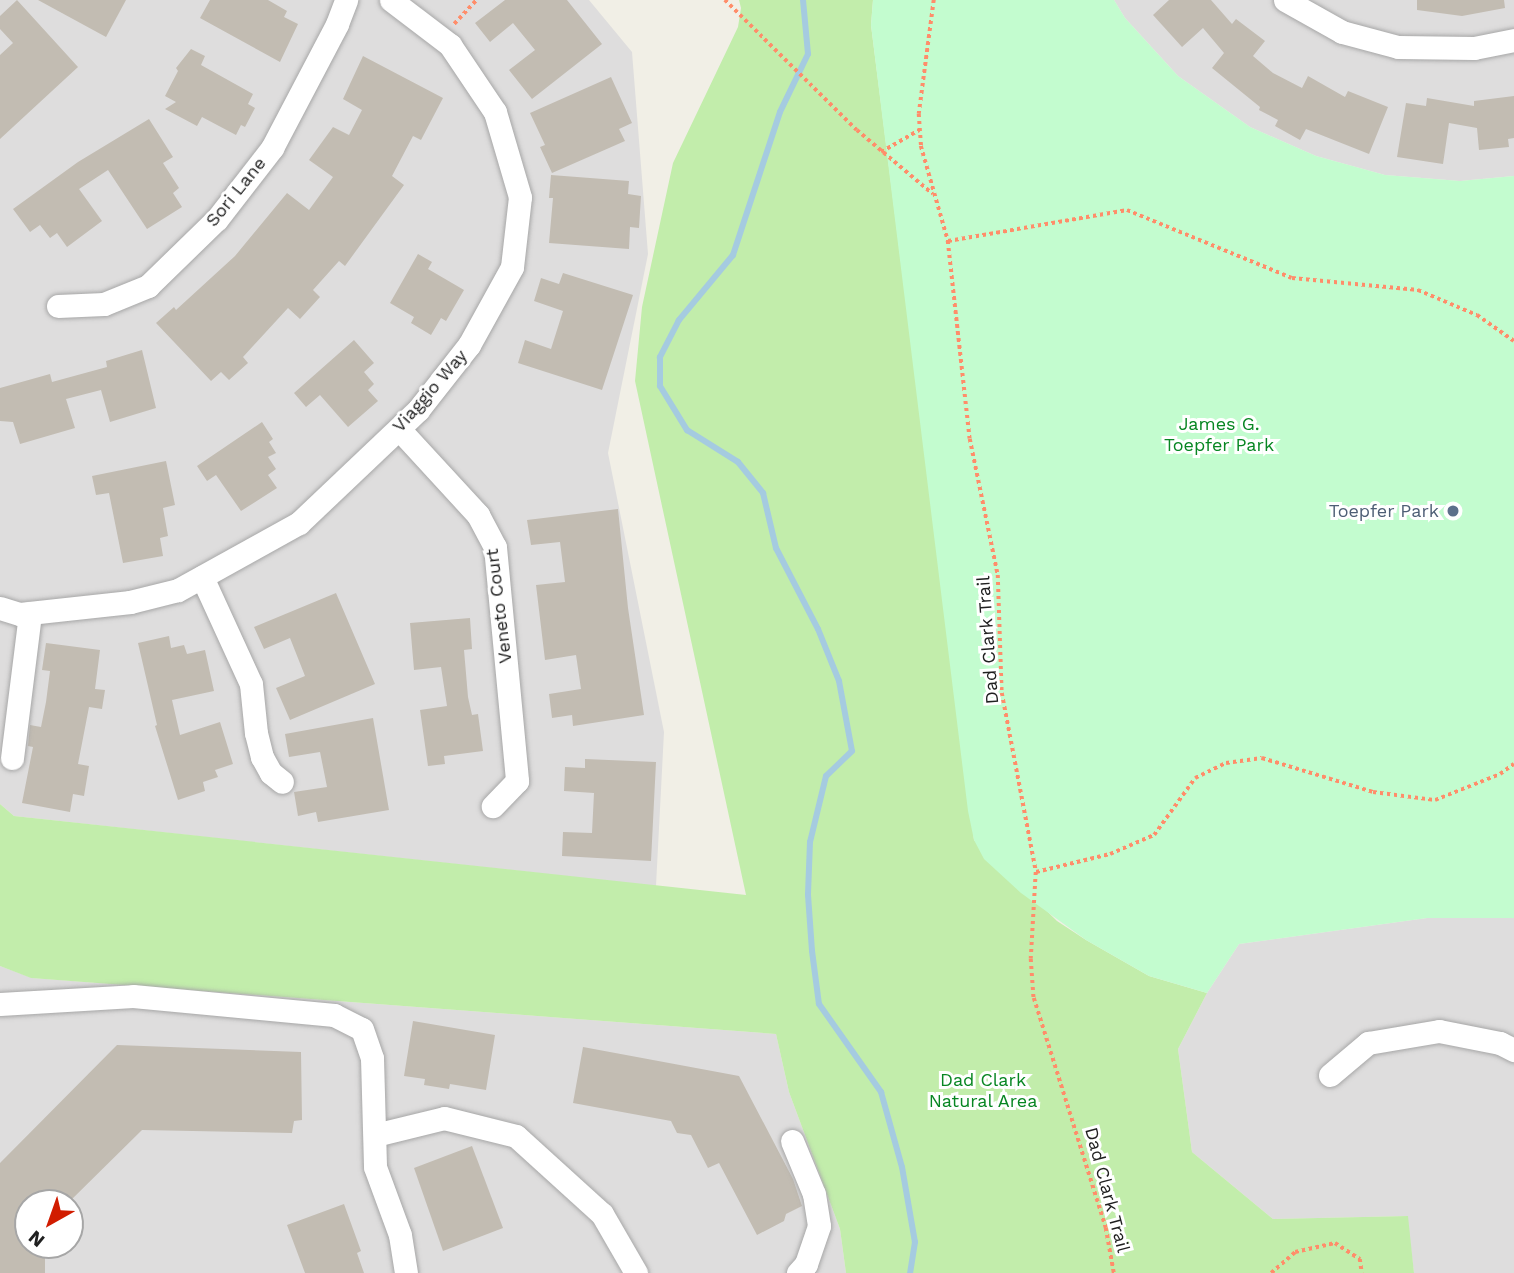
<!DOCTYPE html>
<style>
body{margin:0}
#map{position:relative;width:1514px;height:1273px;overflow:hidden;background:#f1efe6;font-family:"Work Sans",sans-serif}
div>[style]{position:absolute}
.residential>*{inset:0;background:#dedddd}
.grass>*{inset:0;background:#c2edab}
.park>*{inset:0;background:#c3fccf}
.stream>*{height:6px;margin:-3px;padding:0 3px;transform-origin:3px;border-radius:3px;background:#a5cbe0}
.building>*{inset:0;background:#c2bcb2}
.path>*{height:3.5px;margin-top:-1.75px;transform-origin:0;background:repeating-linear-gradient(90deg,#ff8d6a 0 3.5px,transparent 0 7px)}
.roads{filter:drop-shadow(0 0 2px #a7a7a7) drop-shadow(0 0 2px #a7a7a7)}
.minor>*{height:23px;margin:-11.5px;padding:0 11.5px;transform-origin:11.5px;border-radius:11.5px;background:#fff}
.dots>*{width:19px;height:19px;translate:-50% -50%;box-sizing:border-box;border:4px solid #fff;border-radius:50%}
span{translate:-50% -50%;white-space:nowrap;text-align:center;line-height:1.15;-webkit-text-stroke:6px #fff;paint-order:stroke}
.street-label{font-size:18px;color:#202020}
.park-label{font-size:18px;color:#078622}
.service-label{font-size:18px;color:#4e5e75}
.right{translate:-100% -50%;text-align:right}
.north{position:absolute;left:14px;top:1189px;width:70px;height:70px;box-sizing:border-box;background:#fff;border:2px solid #a6a6a6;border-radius:50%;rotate:220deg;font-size:19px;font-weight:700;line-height:28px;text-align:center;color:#202020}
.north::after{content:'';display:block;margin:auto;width:24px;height:32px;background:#d11c00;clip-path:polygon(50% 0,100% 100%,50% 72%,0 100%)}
</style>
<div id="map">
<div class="residential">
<div style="clip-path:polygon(0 0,589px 0,632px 52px,648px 254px,608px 453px,664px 732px,656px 886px,14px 816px,0 804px)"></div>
<div style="clip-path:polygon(1114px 0,1514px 0,1514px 176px,1460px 181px,1385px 175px,1316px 156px,1250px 127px,1178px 76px,1125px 18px)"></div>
<div style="clip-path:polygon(1427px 918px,1514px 918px,1514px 1273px,1414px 1273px,1407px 1216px,1273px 1219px,1192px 1152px,1178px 1049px,1207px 993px,1239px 944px)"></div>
<div style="clip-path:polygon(evenodd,0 966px,32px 978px,776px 1034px,789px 1092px,840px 1229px,846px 1273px,0 1273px,0 966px,28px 1203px,70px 1203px,70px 1245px,28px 1245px,28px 1203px)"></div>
</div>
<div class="grass">
<div style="clip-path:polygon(739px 0,873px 0,871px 25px,974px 840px,1057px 921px,1086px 940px,1149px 976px,1207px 993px,1178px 1049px,1192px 1152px,1273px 1219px,1408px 1216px,1414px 1273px,846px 1273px,840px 1229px,789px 1092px,776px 1034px,31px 978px,0 966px,0 804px,14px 816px,746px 895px,635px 381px,642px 307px,673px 163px,738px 27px,741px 8px)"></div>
</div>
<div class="park">
<div style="clip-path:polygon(873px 0,1114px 0,1125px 18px,1178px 76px,1250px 127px,1316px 156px,1385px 175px,1460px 181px,1514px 176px,1514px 918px,1427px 918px,1239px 944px,1207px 993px,1149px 976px,1086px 940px,1021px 893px,984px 859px,974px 840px,968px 811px,871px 25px)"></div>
</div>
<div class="stream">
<div style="left:803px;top:0;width:54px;rotate:84.7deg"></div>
<div style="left:808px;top:54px;width:64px;rotate:115.8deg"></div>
<div style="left:780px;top:112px;width:151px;rotate:108.2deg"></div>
<div style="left:733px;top:255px;width:85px;rotate:129.7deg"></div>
<div style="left:679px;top:320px;width:42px;rotate:117.2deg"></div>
<div style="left:660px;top:357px;width:29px;rotate:90deg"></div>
<div style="left:660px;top:386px;width:52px;rotate:58.5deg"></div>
<div style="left:687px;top:430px;width:60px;rotate:32.1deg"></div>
<div style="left:738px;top:462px;width:40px;rotate:51deg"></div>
<div style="left:763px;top:493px;width:57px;rotate:76.7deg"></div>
<div style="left:776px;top:548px;width:91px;rotate:62.6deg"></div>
<div style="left:818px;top:629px;width:56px;rotate:68deg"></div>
<div style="left:839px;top:681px;width:71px;rotate:79.5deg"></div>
<div style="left:852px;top:751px;width:36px;rotate:136deg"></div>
<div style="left:826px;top:776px;width:68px;rotate:103.6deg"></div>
<div style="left:810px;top:842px;width:53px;rotate:92.2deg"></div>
<div style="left:808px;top:895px;width:56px;rotate:85.9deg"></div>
<div style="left:812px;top:951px;width:53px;rotate:82.5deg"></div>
<div style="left:819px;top:1004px;width:108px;rotate:54.8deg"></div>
<div style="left:881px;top:1092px;width:78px;rotate:74.4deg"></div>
<div style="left:902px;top:1167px;width:76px;rotate:80.2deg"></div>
<div style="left:915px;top:1242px;width:31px;rotate:99deg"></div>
</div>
<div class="building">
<div style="clip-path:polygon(17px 0,78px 67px,0 139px,0 55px,13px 43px,0 29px,0 16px)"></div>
<div style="clip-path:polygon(38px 0,126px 0,106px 37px)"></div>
<div style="clip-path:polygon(210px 0,268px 0,287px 11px,284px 17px,298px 24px,280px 62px,200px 18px)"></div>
<div style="clip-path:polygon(505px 0,567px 0,602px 44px,532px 99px,509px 70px,535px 50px,513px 23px,490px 42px,475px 23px)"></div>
<div style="clip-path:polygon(1169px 0,1211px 0,1232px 24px,1236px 19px,1265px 41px,1253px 56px,1273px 73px,1302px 88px,1308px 76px,1345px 97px,1348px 91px,1388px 107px,1369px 154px,1306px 129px,1300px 140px,1275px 126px,1278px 120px,1259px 110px,1260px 107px,1212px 68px,1224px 53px,1203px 28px,1182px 47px,1153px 15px)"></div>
<div style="clip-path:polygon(1417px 0,1504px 0,1505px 8px,1462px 16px,1417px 10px)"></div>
<div style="clip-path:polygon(191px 49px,205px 56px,201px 65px,253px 94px,248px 104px,255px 108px,245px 127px,241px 125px,236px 135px,202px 117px,197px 126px,165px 109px,176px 102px,165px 96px,178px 71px,176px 68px)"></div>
<div style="clip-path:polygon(363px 56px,443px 98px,421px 140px,413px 136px,392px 176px,404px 185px,345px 266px,339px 261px,313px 290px,320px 297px,300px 319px,288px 308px,243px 357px,248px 363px,229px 380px,221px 372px,211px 381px,156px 323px,174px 307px,176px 310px,235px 256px,287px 193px,309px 210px,333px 177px,309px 160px,333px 127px,349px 135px,362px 110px,343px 99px)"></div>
<div style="clip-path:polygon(611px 77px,632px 123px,619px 129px,625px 141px,552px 173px,540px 147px,545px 145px,530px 113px)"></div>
<div style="clip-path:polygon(1514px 96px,1514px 138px,1508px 139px,1509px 147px,1479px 150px,1477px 128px,1449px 123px,1443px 164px,1397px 157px,1406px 103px,1426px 106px,1427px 98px,1474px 106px,1474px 101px)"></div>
<div style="clip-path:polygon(149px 119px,173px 157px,163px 163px,179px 188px,173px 193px,182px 207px,147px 229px,108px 170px,79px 189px,102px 221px,67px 247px,57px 233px,50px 238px,40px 225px,30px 232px,13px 209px,78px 162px)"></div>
<div style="clip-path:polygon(551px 175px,629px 181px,628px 194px,641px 196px,639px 228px,630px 227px,629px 249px,549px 243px,553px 198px,549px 198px)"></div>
<div style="clip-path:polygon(418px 254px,432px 262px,428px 269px,464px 290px,446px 321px,441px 318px,431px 335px,411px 323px,414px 317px,390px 303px)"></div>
<div style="clip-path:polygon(563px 273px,633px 295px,602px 390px,518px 363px,525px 340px,551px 349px,563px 311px,534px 301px,541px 278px,559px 284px)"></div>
<div style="clip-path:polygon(354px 340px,374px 363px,364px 372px,374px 384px,368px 390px,378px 401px,348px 427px,320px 395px,306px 407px,294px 393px)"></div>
<div style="clip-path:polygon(142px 350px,156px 408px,110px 422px,101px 390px,66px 399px,75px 428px,20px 444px,13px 422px,0 421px,0 388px,50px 374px,52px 382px,107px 367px,106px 361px)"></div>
<div style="clip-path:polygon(262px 422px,273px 439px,269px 442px,276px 453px,268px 457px,276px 469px,268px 475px,277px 488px,241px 511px,216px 475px,207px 481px,197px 466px)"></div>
<div style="clip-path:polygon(166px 461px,175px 505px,163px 508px,168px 536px,160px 538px,163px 556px,123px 563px,109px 493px,96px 495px,92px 476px)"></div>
<div style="clip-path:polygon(618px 509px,628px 608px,644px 715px,573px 726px,572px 715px,552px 718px,549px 694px,581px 689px,576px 655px,545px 660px,536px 585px,565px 582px,560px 542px,531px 545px,527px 520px)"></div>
<div style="clip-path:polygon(336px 593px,375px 684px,290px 720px,276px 688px,305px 676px,290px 638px,264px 649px,254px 627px)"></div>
<div style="clip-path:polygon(470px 618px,472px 649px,464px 650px,468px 697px,472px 715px,478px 714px,483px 751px,444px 756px,445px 764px,428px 766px,420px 710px,447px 706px,441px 667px,414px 670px,410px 623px)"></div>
<div style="clip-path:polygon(169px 636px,171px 648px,184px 645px,187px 654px,205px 650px,214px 691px,172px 700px,180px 735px,220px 722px,233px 764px,215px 770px,218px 777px,203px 782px,205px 791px,178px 800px,155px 726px,157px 725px,138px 643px)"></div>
<div style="clip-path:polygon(46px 643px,100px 650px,95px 689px,105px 690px,102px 709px,89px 707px,78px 764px,89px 766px,84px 796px,73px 794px,70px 812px,22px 803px,33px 747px,28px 746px,30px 725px,41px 727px,46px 702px,50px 671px,42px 670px)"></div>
<div style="clip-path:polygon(373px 718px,389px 810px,318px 822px,316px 812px,298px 816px,294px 792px,327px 787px,320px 752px,289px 757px,285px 734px)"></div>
<div style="clip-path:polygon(585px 759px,656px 762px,651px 861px,562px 856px,563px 832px,592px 833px,594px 793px,564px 791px,565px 767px,585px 768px)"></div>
<div style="clip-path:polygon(413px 1021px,495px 1035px,486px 1090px,450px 1084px,449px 1089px,424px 1085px,425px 1079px,404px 1076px)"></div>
<div style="clip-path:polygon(117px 1045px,301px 1052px,302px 1120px,294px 1121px,292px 1133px,142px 1130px,68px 1203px,28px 1203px,28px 1245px,45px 1245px,45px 1273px,0 1273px,0 1163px)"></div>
<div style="clip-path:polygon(583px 1047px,739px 1076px,793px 1179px,802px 1206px,786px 1214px,784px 1221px,757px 1235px,719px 1163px,708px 1168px,691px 1135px,677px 1133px,671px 1121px,573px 1103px)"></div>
<div style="clip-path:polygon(472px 1146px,503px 1228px,443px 1251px,414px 1168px)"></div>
<div style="clip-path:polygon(344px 1204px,361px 1251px,357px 1253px,364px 1273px,305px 1273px,287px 1225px)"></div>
</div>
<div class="path">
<div style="left:725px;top:0;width:185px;rotate:44.6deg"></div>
<div style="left:857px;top:130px;width:99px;rotate:40.1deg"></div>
<div style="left:934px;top:0;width:115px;rotate:97.5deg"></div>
<div style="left:919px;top:114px;width:32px;rotate:86deg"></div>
<div style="left:921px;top:146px;width:99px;rotate:74.1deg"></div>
<div style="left:948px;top:241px;width:199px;rotate:83.7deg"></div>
<div style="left:970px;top:439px;width:139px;rotate:78.4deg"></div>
<div style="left:998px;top:575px;width:118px;rotate:88.1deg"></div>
<div style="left:1002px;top:693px;width:182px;rotate:79.2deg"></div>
<div style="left:1036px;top:872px;width:87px;rotate:93.3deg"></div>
<div style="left:1031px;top:959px;width:39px;rotate:86deg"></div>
<div style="left:1034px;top:998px;width:241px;rotate:72.6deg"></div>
<div style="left:1106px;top:1228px;width:46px;rotate:79.9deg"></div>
<div style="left:454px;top:24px;width:33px;rotate:-47deg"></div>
<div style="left:881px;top:152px;width:44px;rotate:-30.1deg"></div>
<div style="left:948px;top:241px;width:182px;rotate:-9.8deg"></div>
<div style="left:1127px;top:210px;width:178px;rotate:22.4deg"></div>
<div style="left:1292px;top:278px;width:127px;rotate:5.4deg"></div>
<div style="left:1418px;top:290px;width:64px;rotate:23deg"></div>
<div style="left:1477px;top:315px;width:45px;rotate:35.1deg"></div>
<div style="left:1036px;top:872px;width:76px;rotate:-13.7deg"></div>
<div style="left:1110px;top:854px;width:48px;rotate:-23.4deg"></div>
<div style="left:1154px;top:835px;width:70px;rotate:-54.3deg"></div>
<div style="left:1195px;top:778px;width:34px;rotate:-26deg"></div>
<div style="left:1226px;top:763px;width:36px;rotate:-8deg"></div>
<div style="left:1262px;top:758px;width:116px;rotate:17deg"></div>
<div style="left:1373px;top:792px;width:63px;rotate:7.4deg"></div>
<div style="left:1435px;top:800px;width:70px;rotate:-21.8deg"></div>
<div style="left:1500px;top:774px;width:17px;rotate:-36deg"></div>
<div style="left:1271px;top:1273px;width:32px;rotate:-41deg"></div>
<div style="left:1295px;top:1252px;width:41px;rotate:-12.7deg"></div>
<div style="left:1335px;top:1243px;width:30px;rotate:33deg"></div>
<div style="left:1360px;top:1259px;width:14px;rotate:82deg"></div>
</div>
<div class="roads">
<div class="minor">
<div style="left:1285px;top:0;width:65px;rotate:29.3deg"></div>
<div style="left:1342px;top:32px;width:58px;rotate:15deg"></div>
<div style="left:1398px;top:47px;width:76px;rotate:0.8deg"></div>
<div style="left:1474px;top:48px;width:41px;rotate:-11.3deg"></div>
<div style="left:58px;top:306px;width:46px;rotate:-2.5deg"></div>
<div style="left:104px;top:304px;width:48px;rotate:-22.2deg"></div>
<div style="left:148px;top:286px;width:96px;rotate:-44.2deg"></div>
<div style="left:217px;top:219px;width:90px;rotate:-52.2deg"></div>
<div style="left:272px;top:148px;width:140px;rotate:-62.3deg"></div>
<div style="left:337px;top:24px;width:26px;rotate:-69deg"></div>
<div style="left:399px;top:429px;width:117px;rotate:47.4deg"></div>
<div style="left:478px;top:515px;width:36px;rotate:62deg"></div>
<div style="left:495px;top:547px;width:235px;rotate:84.6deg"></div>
<div style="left:517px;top:781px;width:35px;rotate:134deg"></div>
<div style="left:202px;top:577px;width:118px;rotate:65.4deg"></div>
<div style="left:251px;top:684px;width:49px;rotate:84.2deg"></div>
<div style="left:256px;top:733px;width:25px;rotate:76deg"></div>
<div style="left:262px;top:757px;width:18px;rotate:61deg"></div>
<div style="left:271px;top:773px;width:14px;rotate:39deg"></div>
<div style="left:0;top:608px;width:21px;rotate:17deg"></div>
<div style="left:20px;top:614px;width:111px;rotate:-6.2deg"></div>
<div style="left:130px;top:602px;width:49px;rotate:-14deg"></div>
<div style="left:178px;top:590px;width:138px;rotate:-29deg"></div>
<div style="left:299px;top:523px;width:164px;rotate:-43.5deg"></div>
<div style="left:418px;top:410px;width:83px;rotate:-51.9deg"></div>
<div style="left:469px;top:345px;width:89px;rotate:-61.1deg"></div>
<div style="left:512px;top:267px;width:70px;rotate:-83.5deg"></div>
<div style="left:520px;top:197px;width:89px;rotate:-106.4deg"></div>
<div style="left:495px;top:112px;width:81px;rotate:-123.9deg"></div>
<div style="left:450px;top:45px;width:74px;rotate:-142.7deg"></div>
<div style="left:12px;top:758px;width:146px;rotate:-82.9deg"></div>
<div style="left:0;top:1004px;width:133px;rotate:-3.4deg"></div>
<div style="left:133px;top:996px;width:202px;rotate:5.4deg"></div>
<div style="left:334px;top:1015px;width:31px;rotate:27deg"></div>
<div style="left:362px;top:1029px;width:31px;rotate:71deg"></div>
<div style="left:372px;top:1058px;width:109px;rotate:88.4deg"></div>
<div style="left:375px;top:1167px;width:72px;rotate:69.8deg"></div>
<div style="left:400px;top:1235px;width:38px;rotate:81deg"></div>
<div style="left:1330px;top:1075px;width:50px;rotate:-40.1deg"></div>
<div style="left:1368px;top:1043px;width:72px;rotate:-9.6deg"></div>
<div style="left:1439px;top:1031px;width:62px;rotate:11.1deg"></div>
<div style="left:1500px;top:1043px;width:16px;rotate:27deg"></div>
<div style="left:375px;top:1135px;width:71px;rotate:-13.8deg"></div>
<div style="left:444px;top:1118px;width:74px;rotate:14deg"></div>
<div style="left:516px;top:1136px;width:116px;rotate:42.2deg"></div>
<div style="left:602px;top:1214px;width:68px;rotate:60deg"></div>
<div style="left:792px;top:1141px;width:57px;rotate:67.5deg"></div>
<div style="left:814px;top:1194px;width:32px;rotate:81deg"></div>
<div style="left:819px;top:1226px;width:40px;rotate:108.9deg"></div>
<div style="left:806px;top:1264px;width:12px;rotate:132deg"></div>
</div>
</div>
<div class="dots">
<div style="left:1453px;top:511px;background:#5c6f8a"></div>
</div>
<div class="street-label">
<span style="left:236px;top:192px;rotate:-51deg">Sori Lane</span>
<span style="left:430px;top:391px;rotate:-49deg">Viaggio Way</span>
<span style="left:499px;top:606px;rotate:-97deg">Veneto Court</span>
<span style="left:988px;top:640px;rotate:-94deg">Dad Clark Trail</span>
<span style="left:1107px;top:1190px;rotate:75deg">Dad Clark Trail</span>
</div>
<div class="park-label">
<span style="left:1219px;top:435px">James G.<br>Toepfer Park</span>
<span style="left:983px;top:1091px">Dad Clark<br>Natural Area</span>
</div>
<div class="service-label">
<span class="right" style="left:1439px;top:511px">Toepfer Park</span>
</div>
<div class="north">N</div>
</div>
